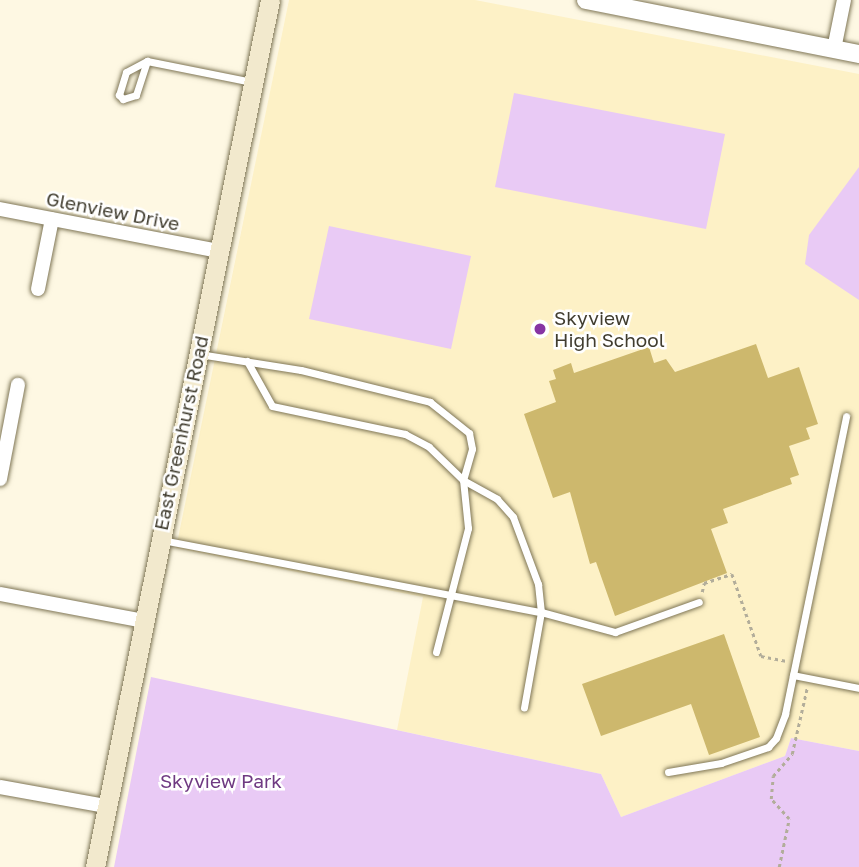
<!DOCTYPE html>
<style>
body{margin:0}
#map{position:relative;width:859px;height:867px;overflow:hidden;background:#fef8e3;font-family:"Golos Text",sans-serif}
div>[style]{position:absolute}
.built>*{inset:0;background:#fdf1c6}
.green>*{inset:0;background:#e9caf5}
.building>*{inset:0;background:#cdb86d}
.path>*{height:2.5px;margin-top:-1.25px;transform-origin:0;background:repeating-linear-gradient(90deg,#b2ad9a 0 3.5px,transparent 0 7px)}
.roads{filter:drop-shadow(0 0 2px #7f7656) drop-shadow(0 0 2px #7f7656)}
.service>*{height:7px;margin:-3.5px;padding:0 3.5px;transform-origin:3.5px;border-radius:3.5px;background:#fff}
.minor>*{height:14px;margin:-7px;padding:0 7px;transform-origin:7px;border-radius:7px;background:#fff}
.tertiary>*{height:18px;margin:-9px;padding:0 9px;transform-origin:9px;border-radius:9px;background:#fff}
.secondary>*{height:19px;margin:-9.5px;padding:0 9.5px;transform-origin:9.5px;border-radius:9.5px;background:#f2e9cd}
.dots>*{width:19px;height:19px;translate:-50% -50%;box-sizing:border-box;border:4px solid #fff;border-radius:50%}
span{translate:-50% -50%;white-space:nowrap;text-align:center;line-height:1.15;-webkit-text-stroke:5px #fff;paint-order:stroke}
.street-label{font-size:19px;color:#413d2f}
.poi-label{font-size:19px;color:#413d2f}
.left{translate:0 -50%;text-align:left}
.park-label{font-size:19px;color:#6f3982}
</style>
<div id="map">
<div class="built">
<div style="clip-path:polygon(289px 0,475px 0,859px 74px,859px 751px,791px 738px,785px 756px,621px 817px,601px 774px,397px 730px,423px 597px,176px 548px)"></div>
</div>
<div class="green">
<div style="clip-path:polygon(514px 93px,725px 134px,706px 229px,495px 187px)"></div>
<div style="clip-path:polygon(859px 167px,859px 300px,805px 264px,809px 235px)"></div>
<div style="clip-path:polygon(329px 226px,471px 256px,451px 349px,309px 319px)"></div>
<div style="clip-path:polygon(151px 677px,601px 774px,621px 817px,785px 756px,791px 738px,859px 751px,859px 867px,114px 867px)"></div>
</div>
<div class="building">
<div style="clip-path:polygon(756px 344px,768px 378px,799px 367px,818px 424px,806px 428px,810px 439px,789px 446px,799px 475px,790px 478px,792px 484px,723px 509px,728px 523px,711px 529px,727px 573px,615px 616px,596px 562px,590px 564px,570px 492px,553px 498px,524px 414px,556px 402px,549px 381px,556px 379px,553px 370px,571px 363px,574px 373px,649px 347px,654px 363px,666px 359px,675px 372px)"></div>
<div style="clip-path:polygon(724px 634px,760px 737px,709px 755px,691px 704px,601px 736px,582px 684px)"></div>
</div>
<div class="path">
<div style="left:702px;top:592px;width:9px;rotate:-77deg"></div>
<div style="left:704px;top:583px;width:29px;rotate:-18deg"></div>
<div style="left:732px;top:574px;width:87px;rotate:70.5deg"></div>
<div style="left:761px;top:656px;width:25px;rotate:11deg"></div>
<div style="left:779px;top:867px;width:49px;rotate:-78.2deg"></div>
<div style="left:789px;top:819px;width:27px;rotate:-132deg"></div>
<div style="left:771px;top:799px;width:23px;rotate:-85deg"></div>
<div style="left:773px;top:776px;width:29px;rotate:-49deg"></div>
<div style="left:792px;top:754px;width:68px;rotate:-77.2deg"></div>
</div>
<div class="roads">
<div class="service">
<div style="left:147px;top:61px;width:107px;rotate:11.3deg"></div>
<div style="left:147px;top:61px;width:36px;rotate:108deg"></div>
<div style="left:136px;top:95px;width:14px;rotate:163deg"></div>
<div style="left:123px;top:99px;width:6px;rotate:-135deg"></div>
<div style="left:119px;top:95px;width:24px;rotate:-73deg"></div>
<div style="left:126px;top:72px;width:24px;rotate:-28deg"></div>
<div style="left:199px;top:354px;width:103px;rotate:8.9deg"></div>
<div style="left:301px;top:370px;width:133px;rotate:13.9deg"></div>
<div style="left:430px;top:402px;width:50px;rotate:38.5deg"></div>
<div style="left:469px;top:433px;width:16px;rotate:79deg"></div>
<div style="left:472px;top:449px;width:32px;rotate:106deg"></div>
<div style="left:247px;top:361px;width:51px;rotate:60.9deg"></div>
<div style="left:272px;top:406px;width:136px;rotate:11.9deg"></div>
<div style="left:405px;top:434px;width:27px;rotate:28deg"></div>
<div style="left:429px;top:447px;width:47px;rotate:44.1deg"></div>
<div style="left:162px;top:540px;width:386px;rotate:10.8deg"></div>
<div style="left:541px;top:612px;width:77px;rotate:15.1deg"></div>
<div style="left:615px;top:632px;width:89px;rotate:-19.7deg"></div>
<div style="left:436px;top:652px;width:128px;rotate:-75.5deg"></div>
<div style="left:468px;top:528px;width:48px;rotate:-95.9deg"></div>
<div style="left:463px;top:480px;width:39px;rotate:29deg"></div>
<div style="left:497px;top:499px;width:24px;rotate:48deg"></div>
<div style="left:513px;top:517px;width:72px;rotate:69.5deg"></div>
<div style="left:538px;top:584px;width:28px;rotate:84deg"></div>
<div style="left:541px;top:612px;width:97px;rotate:100.1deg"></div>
<div style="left:793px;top:675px;width:67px;rotate:11.1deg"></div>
<div style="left:668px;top:772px;width:54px;rotate:-9.6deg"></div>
<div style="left:721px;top:763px;width:50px;rotate:-18.8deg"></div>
<div style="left:768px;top:747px;width:12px;rotate:-48deg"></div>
<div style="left:776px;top:738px;width:26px;rotate:-69deg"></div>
<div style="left:785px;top:714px;width:304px;rotate:-78.4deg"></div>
</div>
<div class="minor">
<div style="left:834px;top:49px;width:50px;rotate:-78.5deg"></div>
<div style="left:0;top:209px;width:222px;rotate:10.9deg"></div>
<div style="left:38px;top:289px;width:71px;rotate:-78.7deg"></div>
<div style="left:0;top:479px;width:96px;rotate:-79.2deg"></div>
<div style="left:0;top:594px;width:147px;rotate:10.6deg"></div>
<div style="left:0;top:787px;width:108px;rotate:10.2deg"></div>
</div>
<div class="tertiary">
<div style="left:586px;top:0;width:278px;rotate:11.2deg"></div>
</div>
<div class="secondary">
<div style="left:95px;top:867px;width:884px;rotate:-78.59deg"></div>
</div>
</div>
<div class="dots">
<div style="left:540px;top:329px;background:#8734a3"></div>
</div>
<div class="street-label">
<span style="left:113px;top:211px;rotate:11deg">Glenview Drive</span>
<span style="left:181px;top:433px;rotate:-78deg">East Greenhurst Road</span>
</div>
<div class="poi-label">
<span class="left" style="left:554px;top:329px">Skyview<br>High School</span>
</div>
<div class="park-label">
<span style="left:221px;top:781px">Skyview Park</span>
</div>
</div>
